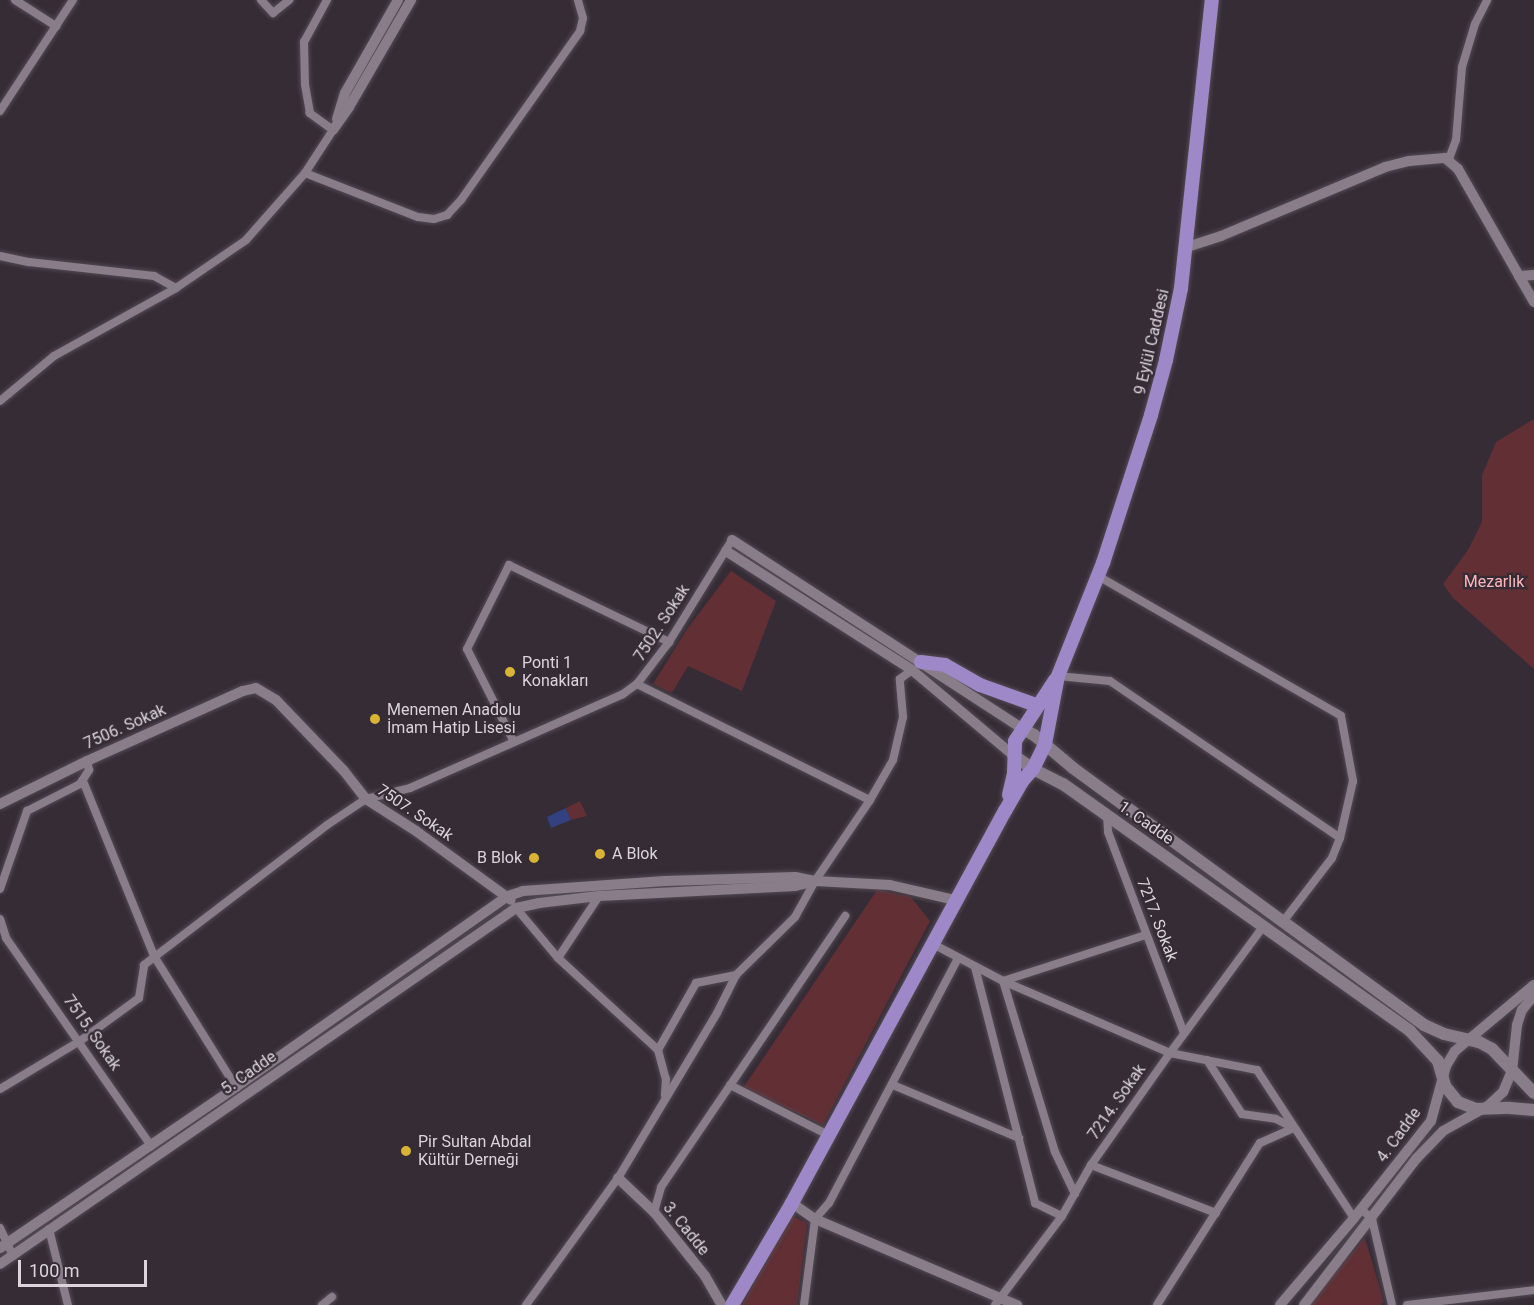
<!DOCTYPE html>
<meta charset="utf-8">
<style>
body{margin:0}
#map{position:relative;width:1534px;height:1305px;overflow:hidden;background:#352c36;font-family:Roboto,sans-serif}
div>[style]{position:absolute}
.green>*{inset:0;background:#612f34}
.water>*{inset:0;background:#334181}
.roads{filter:drop-shadow(0 0 2px #524a53) drop-shadow(0 0 2px #524a53)}
.minor>*{height:8px;margin:-4px;padding:0 4px;transform-origin:4px;border-radius:4px;background:#887d89}
.tertiary>*{height:10px;margin:-5px;padding:0 5px;transform-origin:5px;border-radius:5px;background:#887d89}
.secondary>*{height:12px;margin:-6px;padding:0 6px;transform-origin:6px;border-radius:6px;background:#887d89}
.primary>*{height:14px;margin:-7px;padding:0 7px;transform-origin:7px;border-radius:7px;background:#9f88c7}
.dots>*{width:16px;height:16px;translate:-50% -50%;box-sizing:border-box;border:3px solid #352c36;border-radius:50%}
span{translate:-50% -50%;white-space:nowrap;text-align:center;line-height:1.15;-webkit-text-stroke:4.5px #352c36;paint-order:stroke}
.street-label{font-size:16px;color:#dbd5db}
.park-label{font-size:16px;color:#feb6bb}
.poi-label{font-size:16px;color:#dbd5db}
.left{translate:0 -50%;text-align:left}
.right{translate:-100% -50%;text-align:right}
.scale{position:absolute;left:18px;top:1260px;width:129px;height:27px;box-sizing:border-box;border:3px solid #dbd5db;border-top:0;padding-left:8px;font-size:18px;line-height:21px;white-space:nowrap;color:#dbd5db;-webkit-text-stroke:4px #352c36;paint-order:stroke}
</style>
<div id="map">
<div class="green">
<div style="clip-path:polygon(1534px 419px,1534px 669px,1453px 598px,1443px 584px,1468px 550px,1482px 522px,1482px 475px,1496px 442px)"></div>
<div style="clip-path:polygon(731px 571px,776px 601px,742px 691px,688px 666px,672px 693px,653px 684px,687px 629px)"></div>
<div style="clip-path:polygon(580px 801px,587px 816px,571px 820px,566px 808px)"></div>
<div style="clip-path:polygon(877px 890px,911px 897px,930px 921px,823px 1125px,743px 1088px)"></div>
<div style="clip-path:polygon(791px 1215px,807px 1223px,797px 1305px,742px 1305px)"></div>
<div style="clip-path:polygon(1365px 1238px,1384px 1302px,1381px 1305px,1307px 1305px)"></div>
</div>
<div class="water">
<div style="clip-path:polygon(566px 808px,571px 820px,551px 828px,547px 817px)"></div>
</div>
<div class="roads">
<div class="minor">
<div style="left:15px;top:0;width:49px;rotate:32.4deg"></div>
<div style="left:261px;top:0;width:18px;rotate:47deg"></div>
<div style="left:273px;top:13px;width:21px;rotate:-39deg"></div>
<div style="left:0;top:111px;width:133px;rotate:-56.7deg"></div>
<div style="left:1449px;top:159px;width:20px;rotate:-70deg"></div>
<div style="left:1456px;top:140px;width:73px;rotate:-85.3deg"></div>
<div style="left:1462px;top:67px;width:45px;rotate:-73.2deg"></div>
<div style="left:1475px;top:24px;width:27px;rotate:-63deg"></div>
<div style="left:305px;top:173px;width:121px;rotate:21.3deg"></div>
<div style="left:418px;top:217px;width:16px;rotate:7deg"></div>
<div style="left:434px;top:219px;width:14px;rotate:-17deg"></div>
<div style="left:447px;top:215px;width:21px;rotate:-47deg"></div>
<div style="left:461px;top:200px;width:207px;rotate:-54.8deg"></div>
<div style="left:580px;top:31px;width:13px;rotate:-77deg"></div>
<div style="left:583px;top:18px;width:19px;rotate:-106deg"></div>
<div style="left:0;top:256px;width:30px;rotate:12deg"></div>
<div style="left:29px;top:262px;width:126px;rotate:6.4deg"></div>
<div style="left:154px;top:276px;width:25px;rotate:29deg"></div>
<div style="left:0;top:401px;width:70px;rotate:-39.8deg"></div>
<div style="left:54px;top:356px;width:140px;rotate:-29.1deg"></div>
<div style="left:176px;top:288px;width:85px;rotate:-34.4deg"></div>
<div style="left:246px;top:240px;width:89px;rotate:-48.6deg"></div>
<div style="left:305px;top:173px;width:51px;rotate:-56.9deg"></div>
<div style="left:333px;top:130px;width:29px;rotate:-144deg"></div>
<div style="left:310px;top:113px;width:29px;rotate:-100deg"></div>
<div style="left:305px;top:84px;width:42px;rotate:-91.4deg"></div>
<div style="left:304px;top:42px;width:48px;rotate:-61.3deg"></div>
<div style="left:1098px;top:576px;width:280px;rotate:29.9deg"></div>
<div style="left:1341px;top:716px;width:66px;rotate:79.5deg"></div>
<div style="left:1353px;top:781px;width:58px;rotate:102.8deg"></div>
<div style="left:1340px;top:838px;width:22px;rotate:112deg"></div>
<div style="left:1332px;top:858px;width:82px;rotate:127.6deg"></div>
<div style="left:1058px;top:676px;width:52px;rotate:5.5deg"></div>
<div style="left:1110px;top:681px;width:278px;rotate:34.3deg"></div>
<div style="left:637px;top:684px;width:260px;rotate:26.5deg"></div>
<div style="left:514px;top:742px;width:104px;rotate:-116.8deg"></div>
<div style="left:467px;top:649px;width:94px;rotate:-63.4deg"></div>
<div style="left:509px;top:565px;width:178px;rotate:25.7deg"></div>
<div style="left:83px;top:781px;width:189px;rotate:67.9deg"></div>
<div style="left:154px;top:956px;width:155px;rotate:58deg"></div>
<div style="left:1107px;top:816px;width:16px;rotate:86deg"></div>
<div style="left:1108px;top:832px;width:215px;rotate:69.3deg"></div>
<div style="left:0;top:889px;width:83px;rotate:-70.9deg"></div>
<div style="left:27px;top:811px;width:59px;rotate:-27deg"></div>
<div style="left:80px;top:784px;width:17px;rotate:-57deg"></div>
<div style="left:89px;top:770px;width:9px;rotate:-103deg"></div>
<div style="left:516px;top:908px;width:65px;rotate:50deg"></div>
<div style="left:558px;top:958px;width:136px;rotate:42.6deg"></div>
<div style="left:658px;top:1050px;width:30px;rotate:75deg"></div>
<div style="left:666px;top:1079px;width:16px;rotate:94deg"></div>
<div style="left:0;top:919px;width:20px;rotate:72deg"></div>
<div style="left:6px;top:938px;width:254px;rotate:55.1deg"></div>
<div style="left:931px;top:943px;width:81px;rotate:27.8deg"></div>
<div style="left:1003px;top:981px;width:182px;rotate:23.3deg"></div>
<div style="left:1170px;top:1053px;width:89px;rotate:11.1deg"></div>
<div style="left:1257px;top:1070px;width:177px;rotate:56.8deg"></div>
<div style="left:558px;top:958px;width:74px;rotate:-56.5deg"></div>
<div style="left:975px;top:967px;width:244px;rotate:75.7deg"></div>
<div style="left:1035px;top:1203px;width:30px;rotate:26deg"></div>
<div style="left:658px;top:1050px;width:77px;rotate:-60.4deg"></div>
<div style="left:696px;top:983px;width:41px;rotate:-11.3deg"></div>
<div style="left:1207px;top:1060px;width:64px;rotate:57.1deg"></div>
<div style="left:1242px;top:1114px;width:34px;rotate:8deg"></div>
<div style="left:1276px;top:1119px;width:18px;rotate:27deg"></div>
<div style="left:730px;top:1085px;width:110px;rotate:27deg"></div>
<div style="left:893px;top:1085px;width:137px;rotate:22.8deg"></div>
<div style="left:0;top:1089px;width:93px;rotate:-31deg"></div>
<div style="left:80px;top:1041px;width:73px;rotate:-36.1deg"></div>
<div style="left:139px;top:998px;width:33px;rotate:-81deg"></div>
<div style="left:144px;top:965px;width:230px;rotate:-37.4deg"></div>
<div style="left:327px;top:825px;width:47px;rotate:-33.7deg"></div>
<div style="left:366px;top:799px;width:45px;rotate:-14deg"></div>
<div style="left:410px;top:788px;width:233px;rotate:-23.8deg"></div>
<div style="left:623px;top:694px;width:17px;rotate:-36deg"></div>
<div style="left:637px;top:684px;width:53px;rotate:-52.7deg"></div>
<div style="left:669px;top:642px;width:120px;rotate:-58.3deg"></div>
<div style="left:1091px;top:1165px;width:134px;rotate:21deg"></div>
<div style="left:1075px;top:1194px;width:47px;rotate:-115.5deg"></div>
<div style="left:1055px;top:1152px;width:179px;rotate:-106.9deg"></div>
<div style="left:1003px;top:981px;width:149px;rotate:-17.9deg"></div>
<div style="left:1361px;top:1209px;width:15px;rotate:42deg"></div>
<div style="left:1372px;top:1219px;width:88px;rotate:76.9deg"></div>
<div style="left:654px;top:1212px;width:26px;rotate:-74deg"></div>
<div style="left:661px;top:1187px;width:328px;rotate:-55.8deg"></div>
<div style="left:0;top:1228px;width:31px;rotate:65deg"></div>
<div style="left:49px;top:1229px;width:78px;rotate:76deg"></div>
<div style="left:322px;top:1305px;width:13px;rotate:-39deg"></div>
<div style="left:526px;top:1305px;width:157px;rotate:-54.1deg"></div>
<div style="left:618px;top:1178px;width:192px;rotate:-59deg"></div>
<div style="left:717px;top:1013px;width:42px;rotate:-63.4deg"></div>
<div style="left:736px;top:975px;width:83px;rotate:-44.5deg"></div>
<div style="left:795px;top:917px;width:41px;rotate:-60.9deg"></div>
<div style="left:815px;top:881px;width:98px;rotate:-55.8deg"></div>
<div style="left:870px;top:800px;width:46px;rotate:-60.1deg"></div>
<div style="left:893px;top:760px;width:44px;rotate:-76.9deg"></div>
<div style="left:903px;top:717px;width:38px;rotate:-95deg"></div>
<div style="left:900px;top:679px;width:15px;rotate:-37deg"></div>
<div style="left:804px;top:1305px;width:87px;rotate:-82.7deg"></div>
<div style="left:815px;top:1219px;width:21px;rotate:-49deg"></div>
<div style="left:829px;top:1203px;width:277px;rotate:-62.2deg"></div>
<div style="left:995px;top:1305px;width:111px;rotate:-53deg"></div>
<div style="left:1062px;top:1216px;width:59px;rotate:-60.4deg"></div>
<div style="left:1091px;top:1165px;width:137px;rotate:-54.8deg"></div>
<div style="left:1170px;top:1053px;width:157px;rotate:-53.6deg"></div>
<div style="left:1157px;top:1305px;width:192px;rotate:-57.6deg"></div>
<div style="left:1260px;top:1143px;width:36px;rotate:-24deg"></div>
<div style="left:1407px;top:1305px;width:128px;rotate:-6.7deg"></div>
</div>
<div class="tertiary">
<div style="left:337px;top:119px;width:27px;rotate:-73deg"></div>
<div style="left:345px;top:93px;width:107px;rotate:-60.3deg"></div>
<div style="left:333px;top:130px;width:28px;rotate:-55deg"></div>
<div style="left:349px;top:107px;width:124px;rotate:-59.9deg"></div>
<div style="left:1184px;top:248px;width:39px;rotate:-18deg"></div>
<div style="left:1221px;top:236px;width:178px;rotate:-22.8deg"></div>
<div style="left:1385px;top:167px;width:25px;rotate:-14deg"></div>
<div style="left:1409px;top:161px;width:36px;rotate:-5deg"></div>
<div style="left:1445px;top:158px;width:17px;rotate:40deg"></div>
<div style="left:1458px;top:169px;width:123px;rotate:60.3deg"></div>
<div style="left:1519px;top:276px;width:15px;rotate:-4deg"></div>
<div style="left:1519px;top:276px;width:30px;rotate:60deg"></div>
<div style="left:732px;top:540px;width:347px;rotate:33deg"></div>
<div style="left:726px;top:551px;width:221px;rotate:32.6deg"></div>
<div style="left:912px;top:670px;width:132px;rotate:40.1deg"></div>
<div style="left:0;top:804px;width:97px;rotate:-26.3deg"></div>
<div style="left:87px;top:761px;width:171px;rotate:-24.2deg"></div>
<div style="left:243px;top:691px;width:13px;rotate:-13deg"></div>
<div style="left:256px;top:688px;width:23px;rotate:31deg"></div>
<div style="left:276px;top:700px;width:98px;rotate:46.2deg"></div>
<div style="left:344px;top:771px;width:36px;rotate:52deg"></div>
<div style="left:366px;top:799px;width:59px;rotate:32.6deg"></div>
<div style="left:416px;top:831px;width:117px;rotate:36deg"></div>
<div style="left:618px;top:1178px;width:50px;rotate:43.4deg"></div>
<div style="left:654px;top:1212px;width:82px;rotate:51.4deg"></div>
<div style="left:705px;top:1276px;width:34px;rotate:60deg"></div>
<div style="left:792px;top:1203px;width:28px;rotate:35deg"></div>
<div style="left:815px;top:1219px;width:220px;rotate:23.1deg"></div>
<div style="left:0;top:1248px;width:286px;rotate:-34.3deg"></div>
<div style="left:236px;top:1087px;width:332px;rotate:-35.1deg"></div>
<div style="left:508px;top:896px;width:16px;rotate:-18deg"></div>
<div style="left:523px;top:891px;width:142px;rotate:-4deg"></div>
<div style="left:665px;top:881px;width:130px;rotate:-1.8deg"></div>
<div style="left:795px;top:877px;width:20px;rotate:11deg"></div>
<div style="left:815px;top:881px;width:75px;rotate:3.1deg"></div>
<div style="left:890px;top:885px;width:67px;rotate:13deg"></div>
<div style="left:0;top:1264px;width:627px;rotate:-34.6deg"></div>
<div style="left:516px;top:908px;width:24px;rotate:-12deg"></div>
<div style="left:539px;top:903px;width:60px;rotate:-6.7deg"></div>
<div style="left:599px;top:896px;width:196px;rotate:-2.9deg"></div>
<div style="left:795px;top:886px;width:17px;rotate:-13deg"></div>
<div style="left:1280px;top:1305px;width:114px;rotate:-49.6deg"></div>
<div style="left:1354px;top:1218px;width:124px;rotate:-51.6deg"></div>
<div style="left:1431px;top:1121px;width:57px;rotate:-74.7deg"></div>
<div style="left:1446px;top:1066px;width:17px;rotate:-59deg"></div>
<div style="left:1455px;top:1051px;width:103px;rotate:-39.9deg"></div>
<div style="left:1304px;top:1305px;width:184px;rotate:-52.5deg"></div>
<div style="left:1416px;top:1159px;width:39px;rotate:-46deg"></div>
<div style="left:1443px;top:1131px;width:51px;rotate:-29.1deg"></div>
<div style="left:1488px;top:1106px;width:21px;rotate:-43deg"></div>
<div style="left:1503px;top:1092px;width:23px;rotate:-67deg"></div>
<div style="left:1512px;top:1071px;width:46px;rotate:-83.8deg"></div>
<div style="left:1517px;top:1025px;width:16px;rotate:-72deg"></div>
<div style="left:1522px;top:1010px;width:19px;rotate:-51deg"></div>
</div>
<div class="secondary">
<div style="left:1023px;top:729px;width:13px;rotate:29deg"></div>
<div style="left:1034px;top:735px;width:51px;rotate:40.2deg"></div>
<div style="left:1073px;top:768px;width:435px;rotate:36.2deg"></div>
<div style="left:1424px;top:1025px;width:22px;rotate:24deg"></div>
<div style="left:1444px;top:1034px;width:36px;rotate:13deg"></div>
<div style="left:1479px;top:1042px;width:15px;rotate:28deg"></div>
<div style="left:1492px;top:1049px;width:61px;rotate:46.3deg"></div>
<div style="left:1013px;top:755px;width:24px;rotate:35deg"></div>
<div style="left:1033px;top:769px;width:34px;rotate:27deg"></div>
<div style="left:1063px;top:784px;width:426px;rotate:35.4deg"></div>
<div style="left:1410px;top:1031px;width:41px;rotate:47deg"></div>
<div style="left:1438px;top:1061px;width:26px;rotate:74deg"></div>
<div style="left:1445px;top:1086px;width:21px;rotate:51deg"></div>
<div style="left:1458px;top:1102px;width:19px;rotate:21deg"></div>
<div style="left:1476px;top:1109px;width:34px;rotate:-2deg"></div>
<div style="left:1510px;top:1108px;width:24px;rotate:5deg"></div>
</div>
<div class="primary">
<div style="left:921px;top:662px;width:24px;rotate:7deg"></div>
<div style="left:945px;top:665px;width:40px;rotate:29.7deg"></div>
<div style="left:980px;top:685px;width:59px;rotate:19.7deg"></div>
<div style="left:1009px;top:795px;width:23px;rotate:-77deg"></div>
<div style="left:1014px;top:773px;width:32px;rotate:-88deg"></div>
<div style="left:1015px;top:741px;width:73px;rotate:-56.7deg"></div>
<div style="left:732px;top:1305px;width:118px;rotate:-59.5deg"></div>
<div style="left:792px;top:1203px;width:446px;rotate:-61.5deg"></div>
<div style="left:1005px;top:811px;width:36px;rotate:-60deg"></div>
<div style="left:1023px;top:780px;width:15px;rotate:-48deg"></div>
<div style="left:1033px;top:769px;width:28px;rotate:-64deg"></div>
<div style="left:1045px;top:744px;width:69px;rotate:-79.2deg"></div>
<div style="left:1058px;top:676px;width:122px;rotate:-68.3deg"></div>
<div style="left:1103px;top:563px;width:156px;rotate:-72deg"></div>
<div style="left:1151px;top:415px;width:57px;rotate:-74.7deg"></div>
<div style="left:1166px;top:360px;width:74px;rotate:-78.2deg"></div>
<div style="left:1181px;top:288px;width:290px;rotate:-83.9deg"></div>
</div>
</div>
<div class="dots">
<div style="left:510px;top:672px;background:#d9b334"></div>
<div style="left:375px;top:719px;background:#d9b334"></div>
<div style="left:600px;top:854px;background:#d9b334"></div>
<div style="left:534px;top:858px;background:#d9b334"></div>
<div style="left:406px;top:1151px;background:#d9b334"></div>
</div>
<div class="street-label">
<span style="left:1152px;top:342px;rotate:-77deg">9 Eylül Caddesi</span>
<span style="left:662px;top:623px;rotate:-57deg">7502. Sokak</span>
<span style="left:125px;top:727px;rotate:-24deg">7506. Sokak</span>
<span style="left:415px;top:813px;rotate:34deg">7507. Sokak</span>
<span style="left:1146px;top:823px;rotate:35deg">1. Cadde</span>
<span style="left:1157px;top:920px;rotate:69deg">7217. Sokak</span>
<span style="left:92px;top:1033px;rotate:55deg">7515. Sokak</span>
<span style="left:249px;top:1073px;rotate:-35deg">5. Cadde</span>
<span style="left:1117px;top:1102px;rotate:-55deg">7214. Sokak</span>
<span style="left:1399px;top:1135px;rotate:-54deg">4. Cadde</span>
<span style="left:686px;top:1229px;rotate:51deg">3. Cadde</span>
</div>
<div class="park-label">
<span style="left:1494px;top:582px">Mezarlık</span>
</div>
<div class="poi-label">
<span class="left" style="left:522px;top:672px">Ponti 1<br>Konakları</span>
<span class="left" style="left:387px;top:719px">Menemen Anadolu<br>İmam Hatip Lisesi</span>
<span class="left" style="left:612px;top:854px">A Blok</span>
<span class="right" style="left:522px;top:858px">B Blok</span>
<span class="left" style="left:418px;top:1151px">Pir Sultan Abdal<br>Kültür Derneği</span>
</div>
<div class="scale">100 m</div>
</div>
